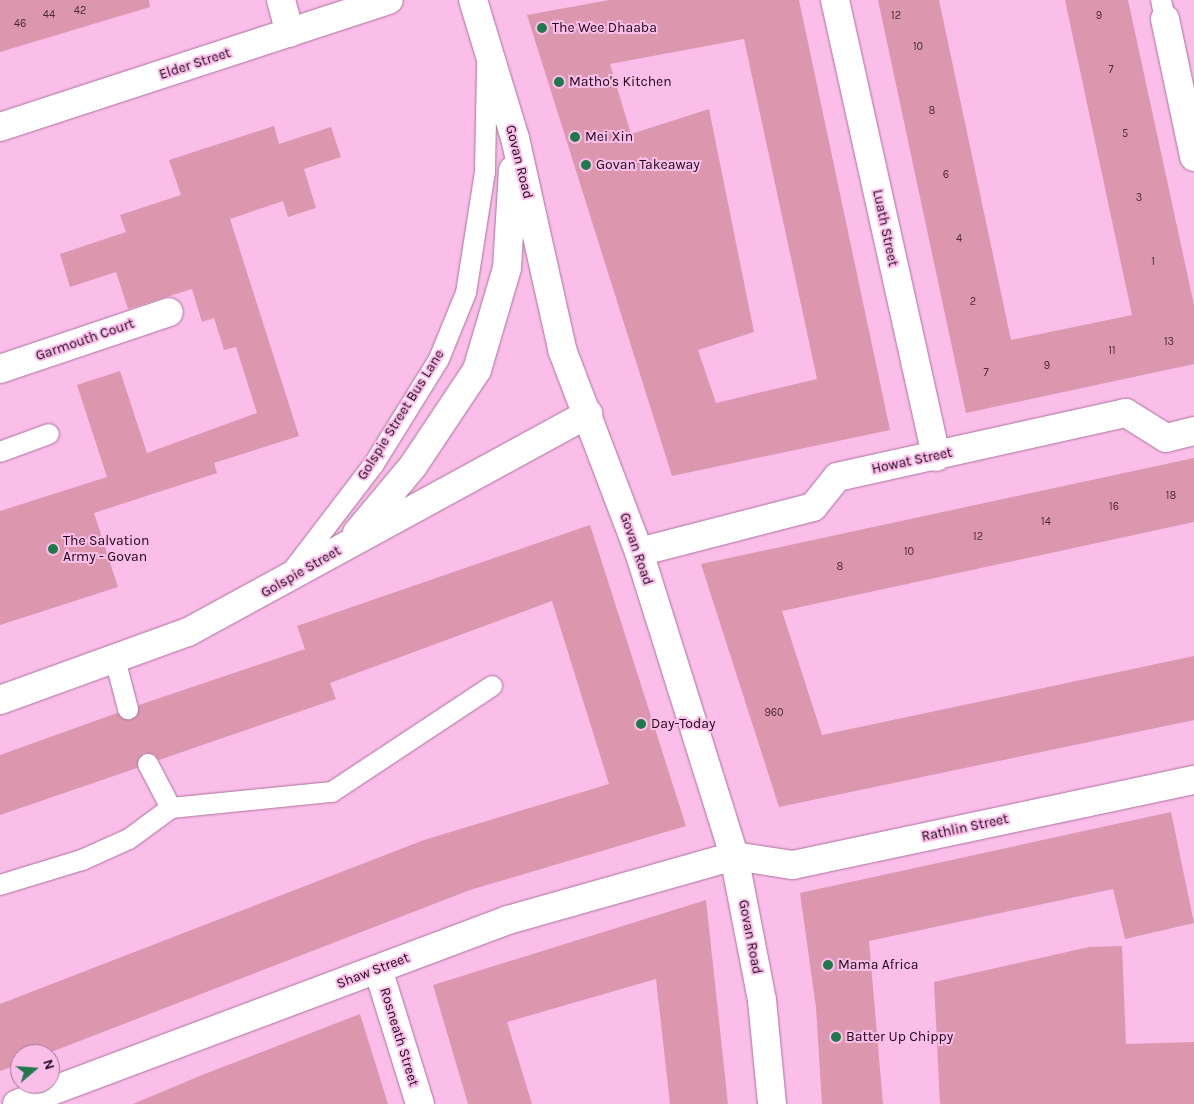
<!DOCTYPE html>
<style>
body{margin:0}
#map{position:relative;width:1194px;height:1104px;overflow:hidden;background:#fbbee9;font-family:Karla,sans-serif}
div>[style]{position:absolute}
.building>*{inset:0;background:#dc96ae}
.roads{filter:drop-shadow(0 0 1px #ab739c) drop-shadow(0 0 1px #ab739c)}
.service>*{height:20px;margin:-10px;padding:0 10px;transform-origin:10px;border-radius:10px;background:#fff}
.minor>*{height:28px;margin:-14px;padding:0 14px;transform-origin:14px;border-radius:14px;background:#fff}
.tertiary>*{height:28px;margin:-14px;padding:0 14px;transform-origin:14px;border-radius:14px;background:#fff}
.dots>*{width:14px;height:14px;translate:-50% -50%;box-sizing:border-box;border:2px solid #fbbee9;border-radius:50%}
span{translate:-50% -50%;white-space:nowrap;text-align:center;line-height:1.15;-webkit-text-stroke:4px #fbbee9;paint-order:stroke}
.number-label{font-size:11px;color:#4b2b3d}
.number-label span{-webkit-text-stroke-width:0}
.poi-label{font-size:14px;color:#1b0717}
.left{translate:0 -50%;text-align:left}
.street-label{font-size:14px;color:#1b0717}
.north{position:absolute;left:10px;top:1044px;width:50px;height:50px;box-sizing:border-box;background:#fbbee9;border:1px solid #a17595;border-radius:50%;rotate:72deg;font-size:14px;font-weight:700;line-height:20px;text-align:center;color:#1b0717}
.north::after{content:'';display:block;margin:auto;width:18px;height:22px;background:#20794d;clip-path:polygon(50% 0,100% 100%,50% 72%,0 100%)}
</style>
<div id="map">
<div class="building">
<div style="clip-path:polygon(0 0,149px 0,150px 7px,0 52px)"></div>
<div style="clip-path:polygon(evenodd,609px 0,799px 0,890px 430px,672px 476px,527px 15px,609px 0,744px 39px,817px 379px,716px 403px,698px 350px,754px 332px,709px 109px,631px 134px,610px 64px,744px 39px)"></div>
<div style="clip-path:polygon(878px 0,939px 0,1011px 340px,1132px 315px,1065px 0,1128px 0,1194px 305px,1194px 364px,966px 413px)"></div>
<div style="clip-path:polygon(274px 126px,279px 144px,331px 127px,341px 157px,304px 169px,316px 208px,288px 217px,283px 201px,230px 219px,299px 436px,214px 463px,217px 473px,94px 513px,118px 587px,0 625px,0 511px,107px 477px,77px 385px,120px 371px,147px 453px,257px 413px,236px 347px,224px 350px,214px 318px,202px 322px,192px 289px,128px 309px,116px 272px,70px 287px,60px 254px,126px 232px,120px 215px,181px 195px,169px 160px)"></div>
<div style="clip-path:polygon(1194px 458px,1194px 522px,782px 611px,822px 735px,1194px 656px,1194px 720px,779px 807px,701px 564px)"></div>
<div style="clip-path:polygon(590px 525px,686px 826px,470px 890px,46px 1054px,20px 1054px,20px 1064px,0 1071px,0 1004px,424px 840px,609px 784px,552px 601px,330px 683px,336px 699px,159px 760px,154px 754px,143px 753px,137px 768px,0 815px,0 755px,117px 713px,131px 720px,139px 705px,305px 649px,297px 626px)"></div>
<div style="clip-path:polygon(1171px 812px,1194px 923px,1125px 939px,1113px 889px,869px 941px,883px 1104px,822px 1104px,816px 1008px,800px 893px)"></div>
<div style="clip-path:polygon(706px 900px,728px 1104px,670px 1104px,656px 979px,507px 1022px,532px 1104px,468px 1104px,433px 985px)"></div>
<div style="clip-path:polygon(1122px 946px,1126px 1044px,1194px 1042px,1194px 1104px,940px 1104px,934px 982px,1089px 947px)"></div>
<div style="clip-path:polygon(360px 1014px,388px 1104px,133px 1104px,202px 1075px)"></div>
</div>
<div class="roads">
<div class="service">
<div style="left:1161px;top:0;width:19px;rotate:78deg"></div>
<div style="left:0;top:452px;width:52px;rotate:-20.2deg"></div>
<div style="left:290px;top:574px;width:138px;rotate:-52.6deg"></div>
<div style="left:374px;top:464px;width:123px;rotate:-58.2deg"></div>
<div style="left:439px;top:359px;width:71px;rotate:-67.8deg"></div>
<div style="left:466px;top:293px;width:123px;rotate:-81.1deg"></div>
<div style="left:485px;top:171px;width:107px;rotate:-88.9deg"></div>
<div style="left:115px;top:659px;width:52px;rotate:75.4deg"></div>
<div style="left:148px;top:764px;width:50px;rotate:62.4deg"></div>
<div style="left:0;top:885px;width:86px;rotate:-17deg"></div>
<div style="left:82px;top:860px;width:51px;rotate:-24.1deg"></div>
<div style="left:129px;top:839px;width:52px;rotate:-36.4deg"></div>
<div style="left:171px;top:808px;width:162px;rotate:-5.7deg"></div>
<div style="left:332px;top:792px;width:192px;rotate:-33.5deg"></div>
</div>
<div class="minor">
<div style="left:281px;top:0;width:34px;rotate:75deg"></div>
<div style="left:835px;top:0;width:468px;rotate:77.5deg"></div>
<div style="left:1165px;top:19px;width:141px;rotate:78.1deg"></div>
<div style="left:0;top:127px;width:409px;rotate:-18.1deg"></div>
<div style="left:0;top:369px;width:178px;rotate:-18.6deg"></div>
<div style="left:639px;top:552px;width:180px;rotate:-14.5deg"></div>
<div style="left:813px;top:507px;width:38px;rotate:-51deg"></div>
<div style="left:837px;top:477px;width:296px;rotate:-12.5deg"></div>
<div style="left:1126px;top:413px;width:47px;rotate:32deg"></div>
<div style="left:1166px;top:438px;width:29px;rotate:-14deg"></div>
<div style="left:378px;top:969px;width:141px;rotate:72.7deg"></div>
<div style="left:17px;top:1104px;width:524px;rotate:-20.54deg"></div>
<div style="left:508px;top:920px;width:235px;rotate:-15.8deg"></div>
<div style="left:734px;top:856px;width:60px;rotate:8.7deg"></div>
<div style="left:793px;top:865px;width:410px;rotate:-12deg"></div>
</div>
<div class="tertiary">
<div style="left:473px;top:0;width:144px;rotate:73.1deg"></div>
<div style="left:515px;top:138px;width:219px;rotate:77.4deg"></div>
<div style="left:563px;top:352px;width:214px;rotate:69.2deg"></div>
<div style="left:639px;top:552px;width:318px;rotate:72.6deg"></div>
<div style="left:734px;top:856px;width:147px;rotate:79deg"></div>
<div style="left:762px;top:1000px;width:104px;rotate:84.5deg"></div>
<div style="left:357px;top:533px;width:87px;rotate:-50.1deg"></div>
<div style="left:413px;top:466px;width:115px;rotate:-56.3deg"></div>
<div style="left:477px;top:370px;width:106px;rotate:-73.6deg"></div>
<div style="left:507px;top:268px;width:98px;rotate:-86.5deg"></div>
<div style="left:0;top:700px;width:200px;rotate:-19.9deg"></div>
<div style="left:188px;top:632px;width:456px;rotate:-28.6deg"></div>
</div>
</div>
<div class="dots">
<div style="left:542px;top:28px;background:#20794d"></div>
<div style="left:559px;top:82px;background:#20794d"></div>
<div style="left:575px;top:137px;background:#20794d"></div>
<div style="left:586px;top:165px;background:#20794d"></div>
<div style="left:53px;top:549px;background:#20794d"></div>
<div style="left:641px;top:724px;background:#20794d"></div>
<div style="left:828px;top:965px;background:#20794d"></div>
<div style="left:836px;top:1037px;background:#20794d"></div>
</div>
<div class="number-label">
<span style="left:80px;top:11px">42</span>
<span style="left:49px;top:15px">44</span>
<span style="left:896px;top:16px">12</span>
<span style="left:1099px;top:16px">9</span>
<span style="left:20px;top:24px">46</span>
<span style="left:918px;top:47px">10</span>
<span style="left:1111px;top:70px">7</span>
<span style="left:932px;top:111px">8</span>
<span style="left:1125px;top:134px">5</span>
<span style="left:946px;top:175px">6</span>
<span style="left:1139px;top:198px">3</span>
<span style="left:959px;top:239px">4</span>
<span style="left:1153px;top:262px">1</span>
<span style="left:973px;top:302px">2</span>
<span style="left:1169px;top:342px">13</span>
<span style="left:1112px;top:351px">11</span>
<span style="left:1047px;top:366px">9</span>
<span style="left:986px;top:373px">7</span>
<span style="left:1171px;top:496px">18</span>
<span style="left:1114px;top:507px">16</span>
<span style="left:1046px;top:522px">14</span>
<span style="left:978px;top:537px">12</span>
<span style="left:909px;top:552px">10</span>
<span style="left:840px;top:567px">8</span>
<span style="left:774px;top:713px">960</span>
</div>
<div class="poi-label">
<span class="left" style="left:552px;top:28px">The Wee Dhaaba</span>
<span class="left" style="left:569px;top:82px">Matho's Kitchen</span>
<span class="left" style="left:585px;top:137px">Mei Xin</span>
<span class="left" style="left:596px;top:165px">Govan Takeaway</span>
<span class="left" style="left:63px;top:549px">The Salvation<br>Army - Govan</span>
<span class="left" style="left:651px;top:724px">Day-Today</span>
<span class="left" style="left:838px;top:965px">Mama Africa</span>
<span class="left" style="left:846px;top:1037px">Batter Up Chippy</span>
</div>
<div class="street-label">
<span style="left:195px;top:64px;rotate:-18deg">Elder Street</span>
<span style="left:519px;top:162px;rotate:76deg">Govan Road</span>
<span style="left:885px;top:228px;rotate:78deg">Luath Street</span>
<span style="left:85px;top:340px;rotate:-19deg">Garmouth Court</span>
<span style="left:401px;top:415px;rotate:-58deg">Golspie Street Bus Lane</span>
<span style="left:912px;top:461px;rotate:-12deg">Howat Street</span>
<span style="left:636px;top:549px;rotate:71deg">Govan Road</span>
<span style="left:301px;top:572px;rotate:-30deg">Golspie Street</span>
<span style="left:965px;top:828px;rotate:-12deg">Rathlin Street</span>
<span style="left:750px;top:937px;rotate:79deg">Govan Road</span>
<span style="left:373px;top:971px;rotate:-21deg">Shaw Street</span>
<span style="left:399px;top:1037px;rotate:73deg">Rosneath Street</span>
</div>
<div class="north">N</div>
</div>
